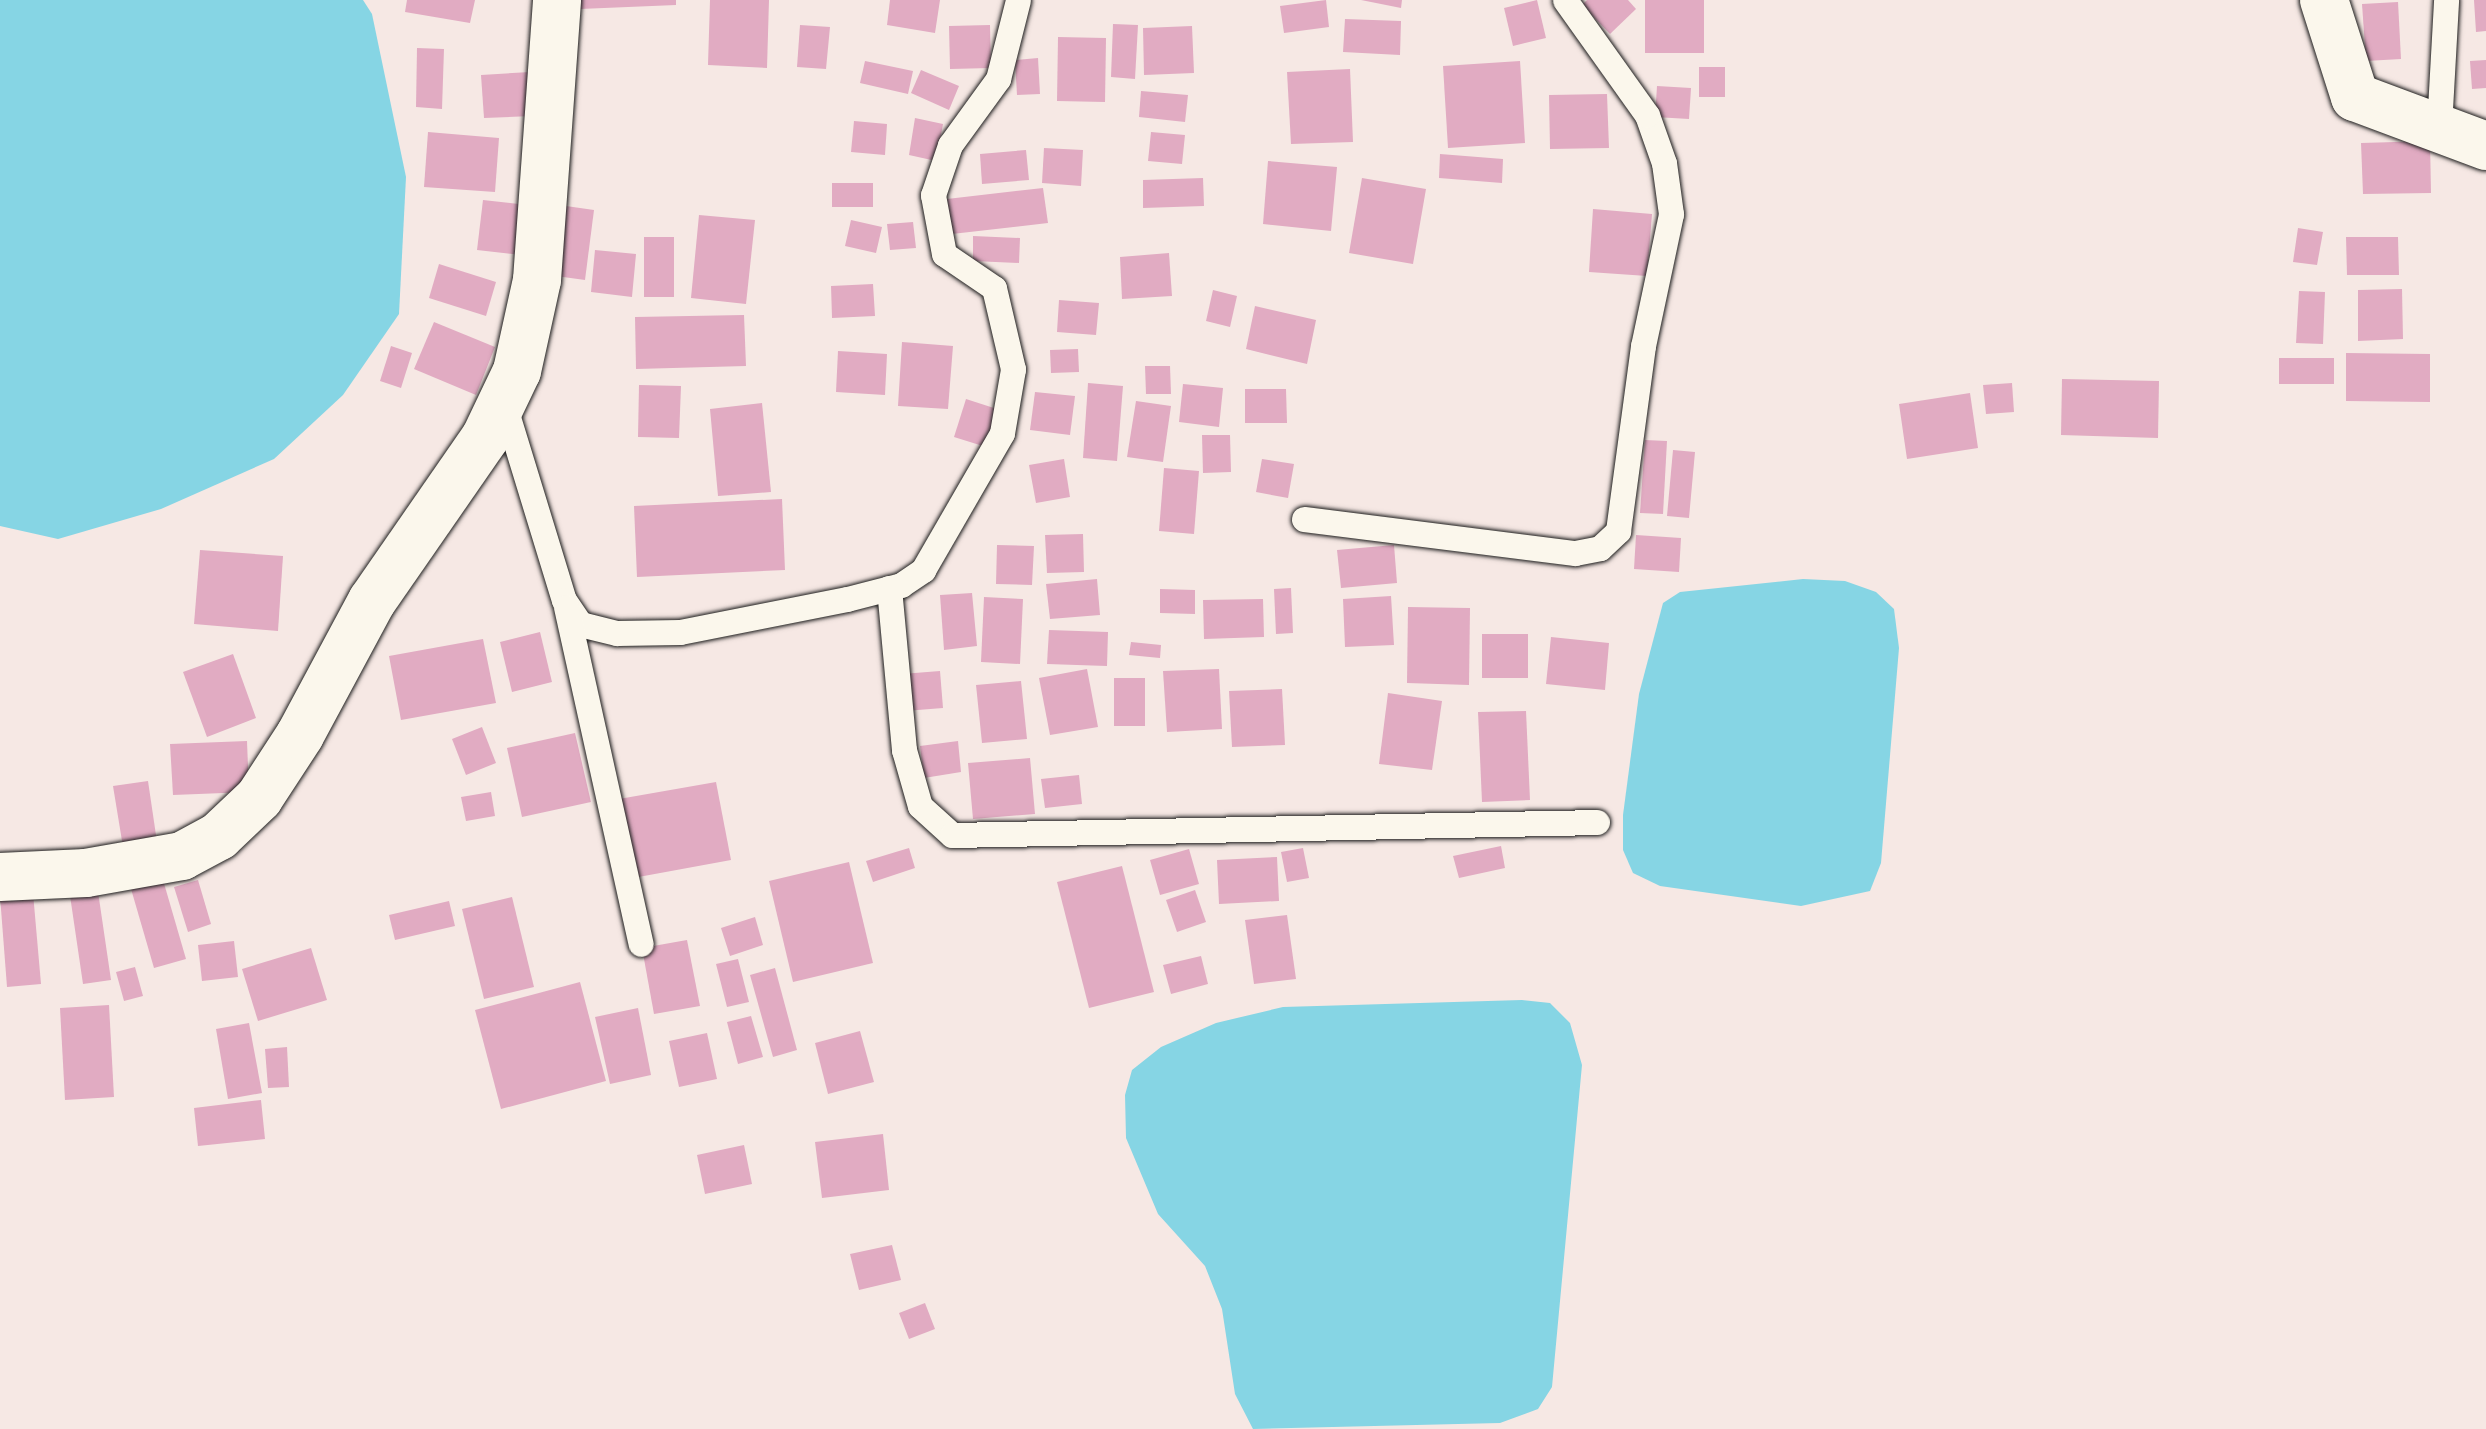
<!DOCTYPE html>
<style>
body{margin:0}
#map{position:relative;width:2486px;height:1429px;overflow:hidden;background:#f6e8e4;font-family:Mali,sans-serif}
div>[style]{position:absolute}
.water>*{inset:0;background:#86d5e4}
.building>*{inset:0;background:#e1abc2}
.roads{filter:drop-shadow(0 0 2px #1c1c1c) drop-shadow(0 0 2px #1c1c1c)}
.service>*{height:25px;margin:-12.5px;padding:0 12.5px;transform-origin:12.5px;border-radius:12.5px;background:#fbf7ec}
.minor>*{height:48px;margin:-24px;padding:0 24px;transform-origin:24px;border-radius:24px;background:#fbf7ec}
span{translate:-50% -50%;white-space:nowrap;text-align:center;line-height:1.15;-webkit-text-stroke:8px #fbf7ec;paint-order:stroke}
</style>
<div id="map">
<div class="water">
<div style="clip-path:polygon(0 0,363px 0,372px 14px,406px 177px,399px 314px,343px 395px,274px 459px,161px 509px,58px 539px,0 526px)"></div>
<div style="clip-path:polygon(1803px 579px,1845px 581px,1876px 592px,1894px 609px,1899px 648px,1881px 863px,1870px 891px,1801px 906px,1660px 886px,1633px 873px,1623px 850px,1623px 815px,1639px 694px,1663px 603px,1680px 592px)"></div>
<div style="clip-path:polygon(1522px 1000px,1550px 1003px,1570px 1023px,1582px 1065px,1552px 1387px,1538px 1409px,1500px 1423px,1253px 1429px,1235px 1394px,1222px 1309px,1205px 1266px,1158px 1214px,1126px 1138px,1125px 1095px,1132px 1070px,1161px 1047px,1216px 1023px,1283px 1007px)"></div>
</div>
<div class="building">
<div style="clip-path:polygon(407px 0,475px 0,470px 23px,405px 12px)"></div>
<div style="clip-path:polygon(579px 0,676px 0,676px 5px,580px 9px)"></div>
<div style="clip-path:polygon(710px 0,769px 0,767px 68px,708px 65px)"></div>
<div style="clip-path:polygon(890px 0,940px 0,935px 33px,887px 25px)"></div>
<div style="clip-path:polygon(1326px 0,1329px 27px,1284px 33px,1280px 6px)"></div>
<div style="clip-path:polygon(1361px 0,1402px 0,1401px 8px)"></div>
<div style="clip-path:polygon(1537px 0,1546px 38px,1513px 46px,1504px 8px)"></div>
<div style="clip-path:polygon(1587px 0,1628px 0,1636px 9px,1610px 34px,1582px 5px)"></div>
<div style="clip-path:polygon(1645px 0,1704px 0,1704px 53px,1645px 53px)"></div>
<div style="clip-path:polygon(2474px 0,2486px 0,2486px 31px,2476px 32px)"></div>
<div style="clip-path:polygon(2398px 2px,2401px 59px,2366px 61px,2362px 4px)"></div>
<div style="clip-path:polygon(1345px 19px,1401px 21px,1400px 55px,1343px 52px)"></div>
<div style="clip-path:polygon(1113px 24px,1138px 25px,1135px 79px,1111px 77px)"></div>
<div style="clip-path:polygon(800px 25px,830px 27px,826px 69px,797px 67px)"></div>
<div style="clip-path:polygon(990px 25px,991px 68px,950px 69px,949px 26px)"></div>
<div style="clip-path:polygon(1192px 26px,1194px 73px,1144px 75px,1143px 28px)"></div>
<div style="clip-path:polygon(1058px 37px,1106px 38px,1105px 102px,1057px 101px)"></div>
<div style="clip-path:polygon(417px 48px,444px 49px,442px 109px,416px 107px)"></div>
<div style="clip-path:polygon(1038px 58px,1040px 94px,1017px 95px,1015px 60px)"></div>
<div style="clip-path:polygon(2486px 60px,2486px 88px,2472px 89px,2470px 61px)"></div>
<div style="clip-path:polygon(865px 61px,913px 71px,908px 94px,860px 83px)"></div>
<div style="clip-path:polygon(1520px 61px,1525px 143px,1448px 148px,1443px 66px)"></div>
<div style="clip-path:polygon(1699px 67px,1725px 67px,1725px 97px,1699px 97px)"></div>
<div style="clip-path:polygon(1350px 69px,1353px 142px,1291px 144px,1287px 72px)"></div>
<div style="clip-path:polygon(921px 70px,959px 86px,949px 110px,911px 93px)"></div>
<div style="clip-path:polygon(530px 72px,532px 116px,484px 118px,481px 75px)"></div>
<div style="clip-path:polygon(1657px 86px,1691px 88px,1689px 119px,1655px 117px)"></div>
<div style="clip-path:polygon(1141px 91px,1188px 95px,1185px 122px,1139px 117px)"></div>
<div style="clip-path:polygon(1607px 94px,1609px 148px,1550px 149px,1549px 95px)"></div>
<div style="clip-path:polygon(915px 118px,943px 124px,936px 161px,909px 155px)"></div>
<div style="clip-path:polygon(854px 121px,887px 124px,885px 155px,851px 152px)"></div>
<div style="clip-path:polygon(428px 132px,499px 138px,495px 192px,424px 187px)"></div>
<div style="clip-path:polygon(1151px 132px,1185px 135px,1182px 164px,1148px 161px)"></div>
<div style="clip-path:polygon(2430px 141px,2431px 193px,2363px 194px,2361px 143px)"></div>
<div style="clip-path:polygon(1044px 148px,1083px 150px,1081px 186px,1042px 183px)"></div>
<div style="clip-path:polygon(1026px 150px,1029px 180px,982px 184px,980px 154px)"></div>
<div style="clip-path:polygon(1440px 154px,1503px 159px,1502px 183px,1439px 178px)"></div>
<div style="clip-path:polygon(1268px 161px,1337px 167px,1331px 231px,1263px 224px)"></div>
<div style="clip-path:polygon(1203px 178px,1204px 206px,1143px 208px,1143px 180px)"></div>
<div style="clip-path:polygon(1362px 178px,1426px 189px,1413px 264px,1349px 253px)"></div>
<div style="clip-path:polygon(832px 183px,873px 183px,873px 207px,832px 207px)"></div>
<div style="clip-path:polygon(1043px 188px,1048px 223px,952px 234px,947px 199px)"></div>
<div style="clip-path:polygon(483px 200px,527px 205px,521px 255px,477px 250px)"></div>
<div style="clip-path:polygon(566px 206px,594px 210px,585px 280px,556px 276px)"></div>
<div style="clip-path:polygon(1593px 209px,1652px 214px,1647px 276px,1589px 272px)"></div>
<div style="clip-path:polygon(699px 215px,755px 220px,746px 304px,691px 298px)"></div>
<div style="clip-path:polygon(851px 220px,882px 227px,876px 253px,845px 246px)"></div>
<div style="clip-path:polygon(913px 222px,916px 248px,890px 250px,887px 224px)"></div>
<div style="clip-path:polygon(2298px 228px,2323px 232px,2317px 265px,2293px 262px)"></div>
<div style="clip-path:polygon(973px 236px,1020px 238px,1019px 263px,973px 261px)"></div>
<div style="clip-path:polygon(644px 237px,674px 237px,674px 297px,644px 297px)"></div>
<div style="clip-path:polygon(2346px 237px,2398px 237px,2399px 275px,2347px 275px)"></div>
<div style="clip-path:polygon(595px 250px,636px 254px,632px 297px,591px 292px)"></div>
<div style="clip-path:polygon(1169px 253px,1172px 296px,1122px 299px,1120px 257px)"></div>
<div style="clip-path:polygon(439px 264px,496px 282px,486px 316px,429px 298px)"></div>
<div style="clip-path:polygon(873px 284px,875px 316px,832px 318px,831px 286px)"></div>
<div style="clip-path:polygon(2402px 289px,2403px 339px,2358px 341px,2358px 290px)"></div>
<div style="clip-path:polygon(1213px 290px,1237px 296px,1230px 327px,1206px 321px)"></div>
<div style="clip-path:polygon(2299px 291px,2325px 292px,2323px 344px,2296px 343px)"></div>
<div style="clip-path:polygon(1059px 300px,1099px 303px,1096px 335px,1057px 332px)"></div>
<div style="clip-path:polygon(1255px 306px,1316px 320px,1307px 364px,1246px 349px)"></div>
<div style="clip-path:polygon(744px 315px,746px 366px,636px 369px,635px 317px)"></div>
<div style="clip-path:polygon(434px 322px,495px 347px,476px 395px,414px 369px)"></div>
<div style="clip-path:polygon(902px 342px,953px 346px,948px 409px,898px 406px)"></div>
<div style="clip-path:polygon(391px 346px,412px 353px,401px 388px,380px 381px)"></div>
<div style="clip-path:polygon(1078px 349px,1079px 372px,1051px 373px,1050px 350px)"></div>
<div style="clip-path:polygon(838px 351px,887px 354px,885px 395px,836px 392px)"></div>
<div style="clip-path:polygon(2346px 353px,2430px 354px,2430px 402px,2346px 401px)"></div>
<div style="clip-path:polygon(2279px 358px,2334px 358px,2334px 384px,2279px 384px)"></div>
<div style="clip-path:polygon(1145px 366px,1170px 366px,1171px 394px,1146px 394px)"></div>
<div style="clip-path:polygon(2062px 379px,2159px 381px,2158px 438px,2061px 435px)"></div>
<div style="clip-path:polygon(1088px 383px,1123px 386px,1117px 461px,1083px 458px)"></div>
<div style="clip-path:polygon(2012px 383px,2014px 412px,1986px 414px,1983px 385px)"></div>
<div style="clip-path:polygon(1183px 384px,1223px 388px,1219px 427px,1179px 422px)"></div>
<div style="clip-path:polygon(639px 385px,681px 386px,679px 438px,638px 437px)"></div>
<div style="clip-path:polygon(1245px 389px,1286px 389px,1287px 423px,1245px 423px)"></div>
<div style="clip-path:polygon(1035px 392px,1075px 396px,1070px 435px,1030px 430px)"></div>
<div style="clip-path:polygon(1970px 393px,1978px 448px,1907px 459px,1899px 404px)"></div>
<div style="clip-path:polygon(966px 399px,997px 409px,986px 447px,954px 437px)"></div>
<div style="clip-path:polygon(1136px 401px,1171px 406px,1163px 462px,1127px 457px)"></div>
<div style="clip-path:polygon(762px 403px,771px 492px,718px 496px,710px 409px)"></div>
<div style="clip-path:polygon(1202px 435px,1230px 435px,1231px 472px,1203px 473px)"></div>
<div style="clip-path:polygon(1645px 440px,1667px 441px,1663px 514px,1640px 513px)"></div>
<div style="clip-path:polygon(1673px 450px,1695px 452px,1689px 518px,1667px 516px)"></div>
<div style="clip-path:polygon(1064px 459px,1070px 497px,1036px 503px,1029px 465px)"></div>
<div style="clip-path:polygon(1262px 459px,1294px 464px,1288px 498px,1256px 492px)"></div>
<div style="clip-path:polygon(1164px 468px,1199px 471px,1194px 534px,1159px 531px)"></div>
<div style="clip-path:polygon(782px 499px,785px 570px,637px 577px,634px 506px)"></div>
<div style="clip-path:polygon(1083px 534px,1084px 572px,1047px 573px,1045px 535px)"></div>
<div style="clip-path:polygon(1636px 535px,1681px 538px,1679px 572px,1634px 569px)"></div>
<div style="clip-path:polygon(997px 545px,1034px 546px,1032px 585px,996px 584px)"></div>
<div style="clip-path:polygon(1394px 545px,1397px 583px,1341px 588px,1337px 550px)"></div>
<div style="clip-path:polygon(200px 550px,283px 556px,278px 631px,194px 624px)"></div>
<div style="clip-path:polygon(1097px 579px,1100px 615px,1050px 619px,1046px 584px)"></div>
<div style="clip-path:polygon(1291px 588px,1293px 633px,1276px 634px,1274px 589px)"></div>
<div style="clip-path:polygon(1160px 589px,1195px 590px,1195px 614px,1160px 613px)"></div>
<div style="clip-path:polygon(972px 593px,977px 646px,944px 650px,940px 595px)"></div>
<div style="clip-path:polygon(1391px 596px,1394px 645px,1345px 647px,1343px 599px)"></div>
<div style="clip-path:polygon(984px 597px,1023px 599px,1020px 664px,981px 662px)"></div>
<div style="clip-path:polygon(1263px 599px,1264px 637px,1204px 639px,1203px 600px)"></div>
<div style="clip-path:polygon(1408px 607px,1470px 608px,1469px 685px,1407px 683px)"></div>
<div style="clip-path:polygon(1049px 630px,1108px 632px,1107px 666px,1047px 664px)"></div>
<div style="clip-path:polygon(540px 632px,552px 682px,512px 692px,500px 642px)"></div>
<div style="clip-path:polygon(1482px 634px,1528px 634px,1528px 678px,1482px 678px)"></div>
<div style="clip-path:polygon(1551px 637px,1609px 643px,1605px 690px,1546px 684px)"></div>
<div style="clip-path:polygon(483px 639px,496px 703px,401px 720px,389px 656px)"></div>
<div style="clip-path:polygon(1131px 642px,1161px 645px,1160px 658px,1129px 655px)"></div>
<div style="clip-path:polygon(233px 654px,256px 718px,207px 737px,183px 672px)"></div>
<div style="clip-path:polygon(1087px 669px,1098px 727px,1050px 735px,1039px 678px)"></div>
<div style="clip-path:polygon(1219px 669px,1222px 729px,1167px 732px,1163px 671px)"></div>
<div style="clip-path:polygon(940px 671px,943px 708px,905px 711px,902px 674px)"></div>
<div style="clip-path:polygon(1114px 678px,1145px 678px,1145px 726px,1114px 726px)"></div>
<div style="clip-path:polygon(1021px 681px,1027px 739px,982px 743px,976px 685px)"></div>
<div style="clip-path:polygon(1282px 689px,1285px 745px,1232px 747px,1229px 691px)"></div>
<div style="clip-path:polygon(1388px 693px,1442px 701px,1432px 770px,1379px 764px)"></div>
<div style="clip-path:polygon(1526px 711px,1530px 800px,1482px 802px,1478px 712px)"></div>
<div style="clip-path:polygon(482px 727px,496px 763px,466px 775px,452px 739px)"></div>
<div style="clip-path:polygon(575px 733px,591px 802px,522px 817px,507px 748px)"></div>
<div style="clip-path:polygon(247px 741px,249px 792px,173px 795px,170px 744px)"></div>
<div style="clip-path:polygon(958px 741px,961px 772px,924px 778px,920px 746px)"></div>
<div style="clip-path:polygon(1030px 758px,1035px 814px,973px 819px,968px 763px)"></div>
<div style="clip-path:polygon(1079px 775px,1082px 804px,1045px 808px,1041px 779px)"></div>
<div style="clip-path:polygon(148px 781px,157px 842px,123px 847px,113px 786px)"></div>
<div style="clip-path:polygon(716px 782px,731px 860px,633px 878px,619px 799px)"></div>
<div style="clip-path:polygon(491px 792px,495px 816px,466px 821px,461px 797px)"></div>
<div style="clip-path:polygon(1501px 846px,1505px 868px,1459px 878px,1453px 856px)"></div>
<div style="clip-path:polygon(909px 848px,915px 868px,873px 882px,866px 861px)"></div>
<div style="clip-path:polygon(1303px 848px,1309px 878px,1287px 882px,1281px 852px)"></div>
<div style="clip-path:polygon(1189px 849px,1199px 884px,1160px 895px,1150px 860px)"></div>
<div style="clip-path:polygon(1277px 857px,1279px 901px,1219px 904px,1217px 860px)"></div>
<div style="clip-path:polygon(849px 862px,873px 963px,793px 982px,769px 881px)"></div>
<div style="clip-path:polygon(1122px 866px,1154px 992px,1089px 1008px,1057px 882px)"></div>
<div style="clip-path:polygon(161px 873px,186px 959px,154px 968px,129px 882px)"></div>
<div style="clip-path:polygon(96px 878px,111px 980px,83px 984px,68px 882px)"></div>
<div style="clip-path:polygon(198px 880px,211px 924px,188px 932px,174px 887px)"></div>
<div style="clip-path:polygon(1195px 890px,1206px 922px,1177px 932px,1166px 900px)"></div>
<div style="clip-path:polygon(33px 893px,41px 984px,7px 987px,0 896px)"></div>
<div style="clip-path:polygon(512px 897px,534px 987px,484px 999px,462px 909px)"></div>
<div style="clip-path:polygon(449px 901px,455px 926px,395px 940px,389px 915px)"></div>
<div style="clip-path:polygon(1287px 915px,1296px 979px,1254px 984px,1245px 920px)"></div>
<div style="clip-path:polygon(755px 917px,763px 945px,730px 956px,721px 928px)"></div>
<div style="clip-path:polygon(687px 940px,700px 1006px,654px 1014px,642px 948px)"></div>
<div style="clip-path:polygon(234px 941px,238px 977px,202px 981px,198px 945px)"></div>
<div style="clip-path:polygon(311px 948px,327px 1000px,258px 1021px,242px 969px)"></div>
<div style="clip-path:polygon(1201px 956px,1208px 984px,1171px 994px,1163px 965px)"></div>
<div style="clip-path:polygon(738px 959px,749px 1002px,727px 1007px,716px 964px)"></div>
<div style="clip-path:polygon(135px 967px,143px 996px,124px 1001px,116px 972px)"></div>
<div style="clip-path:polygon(775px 968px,797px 1050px,773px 1057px,750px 975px)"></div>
<div style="clip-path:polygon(580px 982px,606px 1081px,501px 1109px,475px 1010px)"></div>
<div style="clip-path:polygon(109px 1005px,114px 1097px,65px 1100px,60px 1008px)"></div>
<div style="clip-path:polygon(638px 1008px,651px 1075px,610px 1084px,595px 1017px)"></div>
<div style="clip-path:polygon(751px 1016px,763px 1057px,738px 1064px,727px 1022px)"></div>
<div style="clip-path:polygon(249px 1023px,262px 1093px,228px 1099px,216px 1029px)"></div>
<div style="clip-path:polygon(860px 1031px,874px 1082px,828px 1094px,815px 1043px)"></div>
<div style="clip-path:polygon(707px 1033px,717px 1079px,679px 1087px,669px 1041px)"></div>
<div style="clip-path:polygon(287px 1047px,289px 1087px,268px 1088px,265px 1049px)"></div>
<div style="clip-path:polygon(261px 1100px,265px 1139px,198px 1146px,194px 1108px)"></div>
<div style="clip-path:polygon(883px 1134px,889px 1190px,822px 1198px,815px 1142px)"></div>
<div style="clip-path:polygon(744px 1145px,752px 1184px,705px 1194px,697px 1155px)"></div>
<div style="clip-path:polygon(892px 1245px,901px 1280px,859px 1290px,850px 1254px)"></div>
<div style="clip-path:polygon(925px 1303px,935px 1329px,909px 1339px,899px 1313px)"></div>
</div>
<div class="roads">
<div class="service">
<div style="left:2439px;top:127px;width:127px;rotate:-86.8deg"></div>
<div style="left:503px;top:401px;width:208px;rotate:73deg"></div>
<div style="left:564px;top:600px;width:29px;rotate:56deg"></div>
<div style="left:580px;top:624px;width:38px;rotate:14deg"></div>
<div style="left:617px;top:633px;width:63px;rotate:-0.9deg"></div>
<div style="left:680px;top:632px;width:170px;rotate:-11.2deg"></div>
<div style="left:847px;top:599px;width:56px;rotate:-14.5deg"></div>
<div style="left:901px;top:585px;width:27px;rotate:-34deg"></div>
<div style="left:923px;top:570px;width:158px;rotate:-60deg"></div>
<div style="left:1002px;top:433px;width:65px;rotate:-80.2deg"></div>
<div style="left:1013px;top:369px;width:83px;rotate:-103.2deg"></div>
<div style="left:994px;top:288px;width:60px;rotate:-145.8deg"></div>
<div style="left:944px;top:254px;width:60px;rotate:-100.6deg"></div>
<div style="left:933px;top:195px;width:53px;rotate:-71.2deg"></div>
<div style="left:950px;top:145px;width:82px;rotate:-54deg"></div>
<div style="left:998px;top:79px;width:81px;rotate:-75.8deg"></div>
<div style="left:1304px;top:519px;width:273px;rotate:7.2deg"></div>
<div style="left:1575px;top:553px;width:25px;rotate:-11deg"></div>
<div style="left:1600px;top:548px;width:25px;rotate:-43deg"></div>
<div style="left:1618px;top:531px;width:187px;rotate:-82.3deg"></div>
<div style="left:1643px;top:346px;width:135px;rotate:-78deg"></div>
<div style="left:1671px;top:214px;width:51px;rotate:-97.8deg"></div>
<div style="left:1664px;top:163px;width:51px;rotate:-109.5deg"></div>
<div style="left:1647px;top:115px;width:141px;rotate:-125.5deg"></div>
<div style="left:889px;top:588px;width:163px;rotate:84.7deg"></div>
<div style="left:904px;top:750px;width:58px;rotate:74.1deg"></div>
<div style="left:920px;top:806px;width:43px;rotate:42.2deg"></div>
<div style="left:952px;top:835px;width:645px;rotate:-1.15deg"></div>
<div style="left:566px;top:607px;width:345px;rotate:77.5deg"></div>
</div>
<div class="minor">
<div style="left:2324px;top:0;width:102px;rotate:72.3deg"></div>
<div style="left:2355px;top:97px;width:140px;rotate:20.5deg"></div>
<div style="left:0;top:877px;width:86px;rotate:-2.7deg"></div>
<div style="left:86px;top:873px;width:97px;rotate:-10deg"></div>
<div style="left:182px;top:856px;width:42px;rotate:-28.4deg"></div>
<div style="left:219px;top:836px;width:55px;rotate:-43.5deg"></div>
<div style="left:259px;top:798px;width:75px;rotate:-56.9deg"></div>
<div style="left:300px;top:735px;width:152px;rotate:-61.8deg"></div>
<div style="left:372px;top:601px;width:198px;rotate:-55.3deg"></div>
<div style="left:485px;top:438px;width:74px;rotate:-64.5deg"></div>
<div style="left:517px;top:371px;width:93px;rotate:-77.6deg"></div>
<div style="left:537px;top:280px;width:281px;rotate:-85.9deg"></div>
</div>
</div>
</div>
